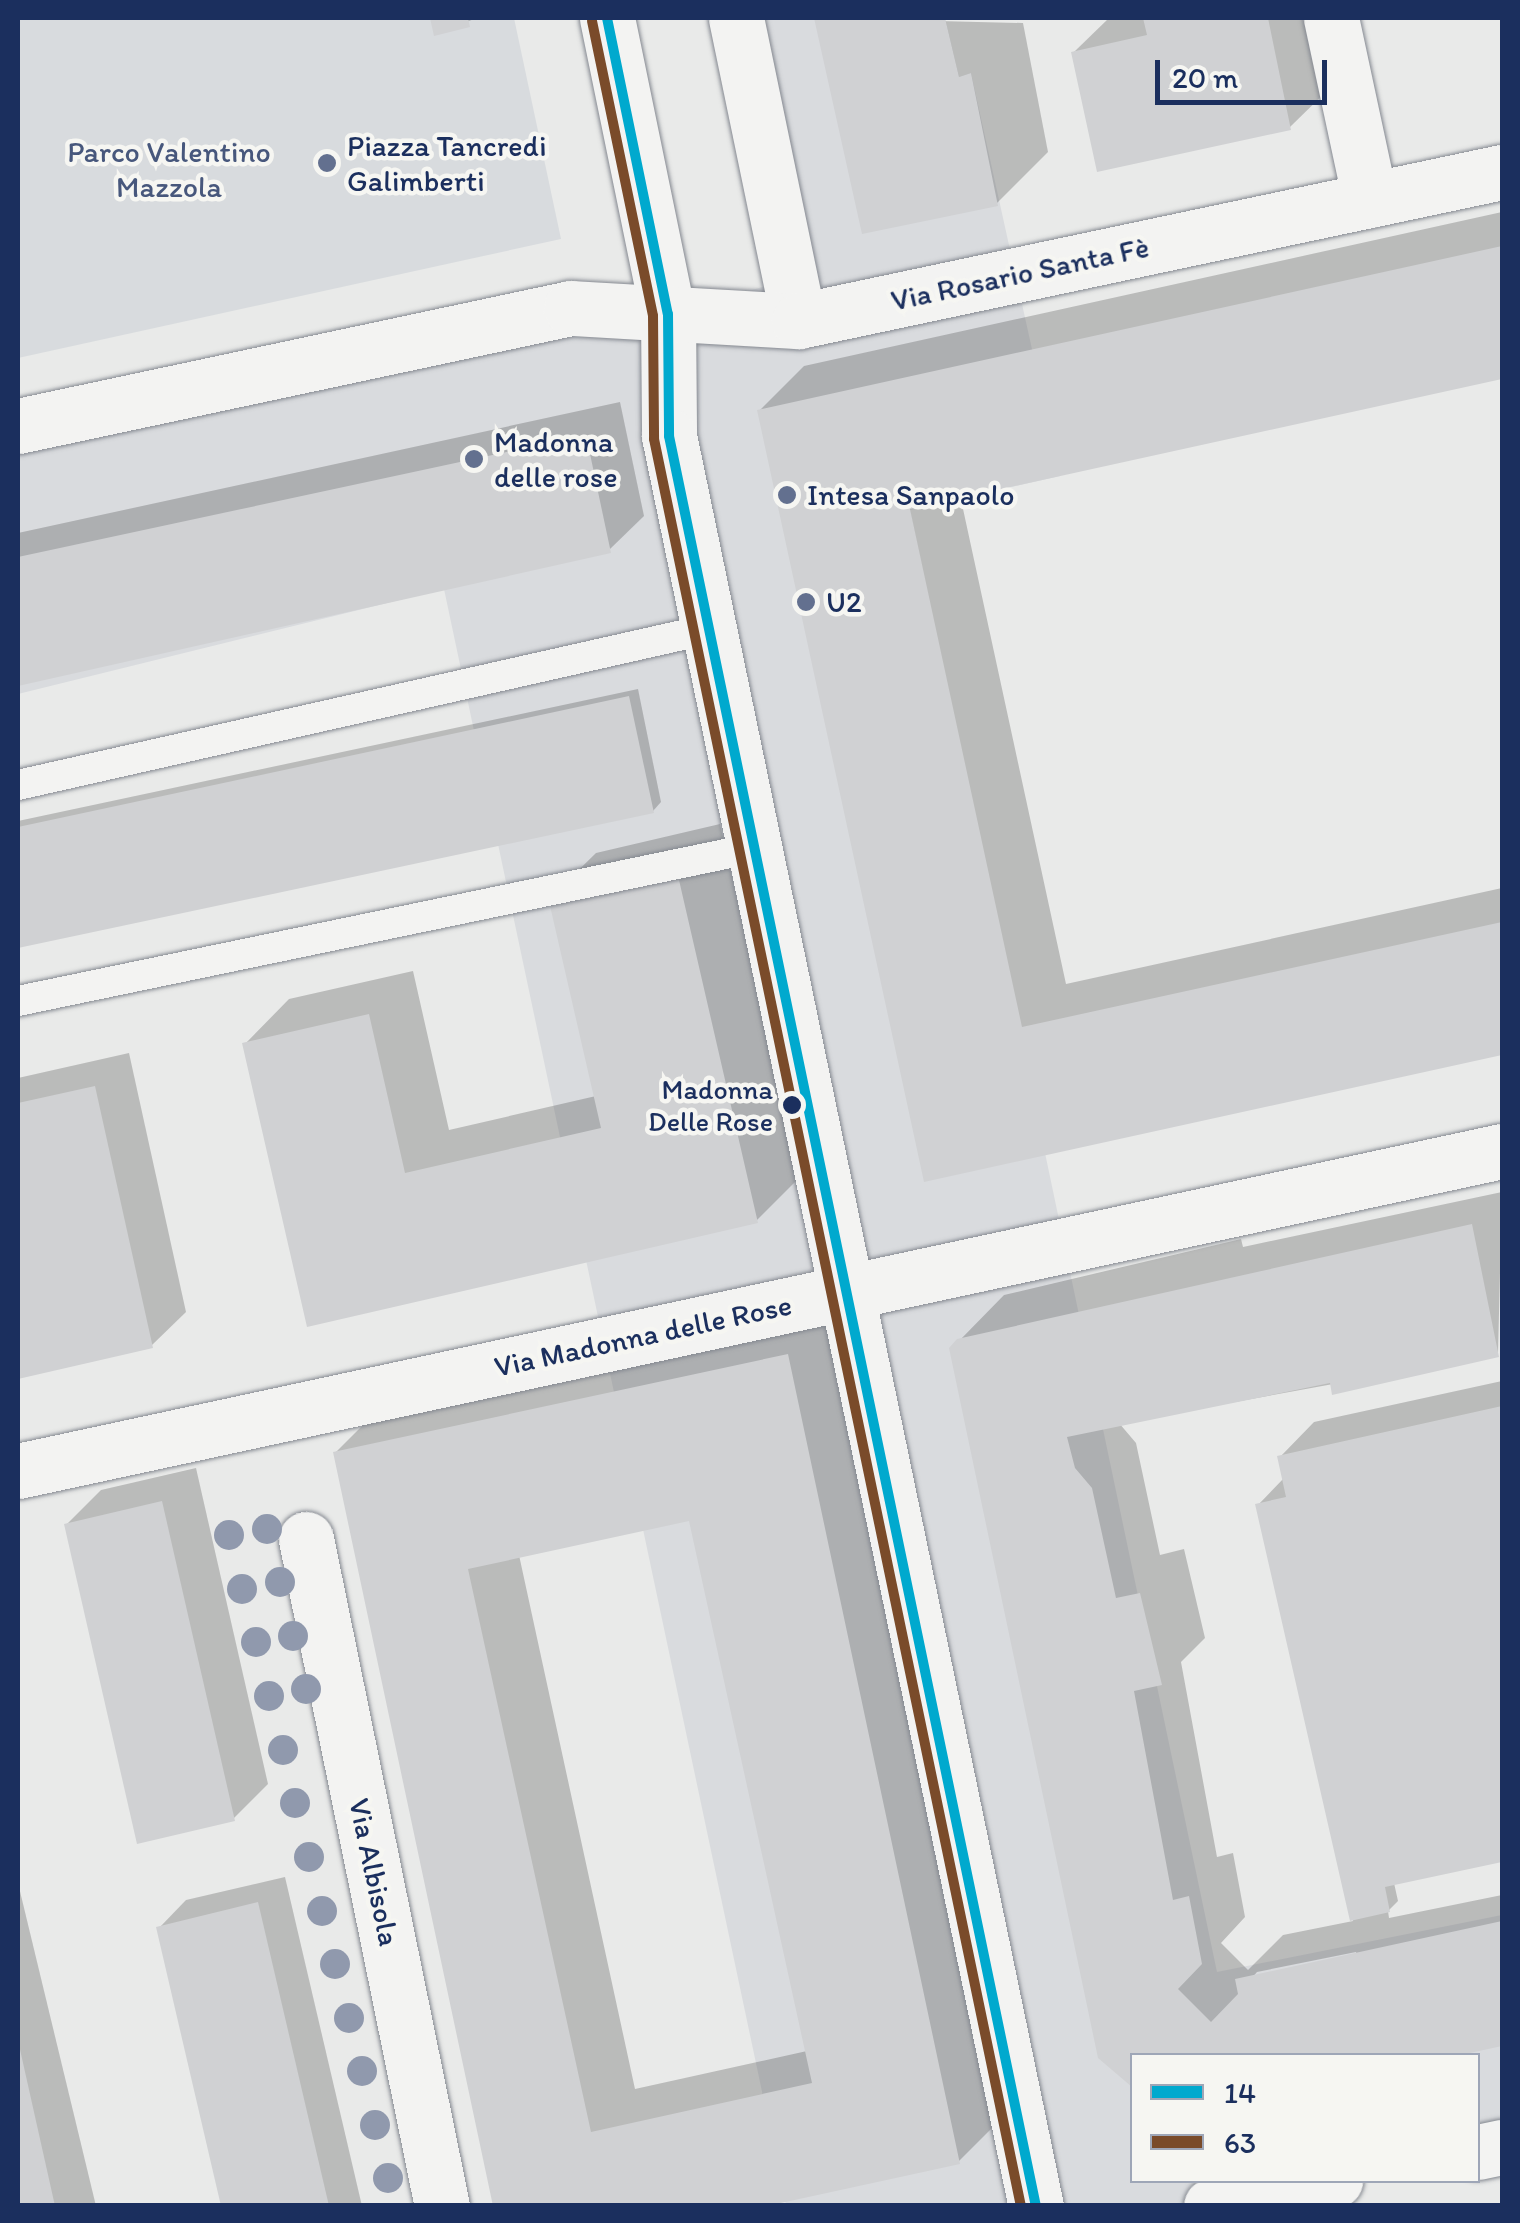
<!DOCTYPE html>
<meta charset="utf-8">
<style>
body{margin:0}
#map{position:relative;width:1520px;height:2223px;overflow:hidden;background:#e9eae9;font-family:Itim,sans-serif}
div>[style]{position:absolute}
.built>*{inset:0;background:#d9dbde}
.green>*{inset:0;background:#d8dbde}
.shadow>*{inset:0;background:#0003}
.building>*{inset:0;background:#d0d1d3}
.roads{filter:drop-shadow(0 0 2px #848890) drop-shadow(0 0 2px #848890)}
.service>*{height:30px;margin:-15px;padding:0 15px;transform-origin:15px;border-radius:15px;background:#f3f3f2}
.minor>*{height:55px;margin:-27.5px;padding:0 27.5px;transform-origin:27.5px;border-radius:27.5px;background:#f3f3f2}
.bus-1>*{height:10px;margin:-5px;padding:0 5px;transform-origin:5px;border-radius:5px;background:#00a9ce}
.bus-2>*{height:10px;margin:-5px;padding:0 5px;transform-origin:5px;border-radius:5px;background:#7a4b2a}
.trees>*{width:30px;height:30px;margin:-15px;border-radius:50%;background:#9099ad}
.dots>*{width:28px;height:28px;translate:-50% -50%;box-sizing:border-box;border:5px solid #f6f6f2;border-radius:50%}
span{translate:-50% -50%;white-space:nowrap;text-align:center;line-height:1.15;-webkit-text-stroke:9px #f6f6f2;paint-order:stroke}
.bus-label{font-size:28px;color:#1b2f5e}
.right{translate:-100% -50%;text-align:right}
.poi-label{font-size:30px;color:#1b2f5e}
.left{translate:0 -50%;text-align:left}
.park-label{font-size:30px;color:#47577c}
.street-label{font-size:30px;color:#1b2f5e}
.frame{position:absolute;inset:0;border:20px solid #1b2f5e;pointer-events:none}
.legend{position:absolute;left:1130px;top:2053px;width:350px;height:130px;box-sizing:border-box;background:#f6f6f2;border:2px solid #9ea6b7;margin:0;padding:12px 18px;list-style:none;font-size:30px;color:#1b2f5e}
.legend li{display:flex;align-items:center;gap:20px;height:50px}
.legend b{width:50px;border:2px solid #9ea6b7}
.scale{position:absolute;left:1155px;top:60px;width:172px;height:45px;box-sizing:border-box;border:5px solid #1b2f5e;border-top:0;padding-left:12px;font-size:30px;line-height:35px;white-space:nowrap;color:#1b2f5e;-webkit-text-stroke:8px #f6f6f2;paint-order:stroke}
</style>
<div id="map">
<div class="built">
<div style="clip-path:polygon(736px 18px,945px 18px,959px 77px,971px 73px,1060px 476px,910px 510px,1217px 1972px,1502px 1915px,1502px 2147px,1478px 2152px,1478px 2056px,1132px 2056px,1132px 2180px,1335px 2181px,1211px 2206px,786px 2205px,444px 589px,18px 694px,18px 448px,667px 314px,790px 279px)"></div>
</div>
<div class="green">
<div style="clip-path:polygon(18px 18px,514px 18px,561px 239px,18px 358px)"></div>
</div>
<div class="shadow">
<div style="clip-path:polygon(433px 18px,477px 18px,436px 33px)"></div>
<div style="clip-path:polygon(817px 18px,1023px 23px,1048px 152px,996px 204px,864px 231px)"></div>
<div style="clip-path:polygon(1109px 18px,1321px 18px,1335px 83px,1290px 127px,1074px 52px)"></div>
<div style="clip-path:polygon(1502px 212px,1502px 376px,960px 495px,1066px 984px,1502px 888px,1502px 1052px,926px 1179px,759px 411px,804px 366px)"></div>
<div style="clip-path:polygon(620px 402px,644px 516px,609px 550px,18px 685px,18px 533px)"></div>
<div style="clip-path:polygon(638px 689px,661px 802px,653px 811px,18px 946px,18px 821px)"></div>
<div style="clip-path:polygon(720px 824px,801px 1176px,756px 1221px,308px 1324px,245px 1044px,289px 999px,413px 971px,449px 1130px,596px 1096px,551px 897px,596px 853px)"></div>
<div style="clip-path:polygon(129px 1053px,186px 1312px,151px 1346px,18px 1376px,18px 1078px)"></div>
<div style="clip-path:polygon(evenodd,1502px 1192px,1498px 1354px,1119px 1423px,1136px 1443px,1160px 1555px,1184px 1549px,1205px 1638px,1181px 1662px,1217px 1857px,1233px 1853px,1245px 1917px,1221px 1943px,1248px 1970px,1283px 1935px,1353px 1921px,1258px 1505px,1284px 1478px,1280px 1457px,1314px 1422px,1502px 1381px,1502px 1859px,1394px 1883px,1398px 1901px,1388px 1911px,1389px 1918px,1502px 1895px,1502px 2044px,1444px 2056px,1132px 2056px,1132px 2084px,1100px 2056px,959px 1341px,1004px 1295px,1241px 1239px,1243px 1247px,1502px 1192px,1356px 1952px,1357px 1957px,1251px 1979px,1257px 1972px,1356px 1952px)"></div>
<div style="clip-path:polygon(evenodd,832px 1310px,1003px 2117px,958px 2162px,496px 2206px,336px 1452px,380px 1408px,832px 1310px,691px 1518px,807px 2051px,635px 2089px,519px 1555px,691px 1518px)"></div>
<div style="clip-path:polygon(196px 1468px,268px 1784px,234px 1818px,67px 1524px,101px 1490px)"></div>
<div style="clip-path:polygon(285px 1877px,362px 2206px,224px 2206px,159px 1928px,186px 1900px)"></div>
<div style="clip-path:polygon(18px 1883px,96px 2206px,18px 2206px)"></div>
</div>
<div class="building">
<div style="clip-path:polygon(430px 18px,468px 18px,470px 27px,434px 36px)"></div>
<div style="clip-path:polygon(814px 18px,945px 18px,959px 77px,971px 73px,998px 206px,862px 234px)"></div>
<div style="clip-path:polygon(1143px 18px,1268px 18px,1291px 130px,1097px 172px,1071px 52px,1147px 35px)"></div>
<div style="clip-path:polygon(1502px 246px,1502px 379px,910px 509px,1022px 1027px,1502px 922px,1502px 1055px,924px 1182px,757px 410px)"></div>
<div style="clip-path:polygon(586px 435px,611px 553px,18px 686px,18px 557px)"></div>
<div style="clip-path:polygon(629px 696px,654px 813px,18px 948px,18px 827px)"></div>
<div style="clip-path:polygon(676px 867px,758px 1223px,307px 1327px,242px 1043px,369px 1014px,405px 1173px,601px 1128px,548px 897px)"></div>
<div style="clip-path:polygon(95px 1086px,153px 1348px,18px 1379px,18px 1103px)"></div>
<div style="clip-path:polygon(1472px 1224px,1499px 1357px,1332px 1395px,1330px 1383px,1067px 1437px,1075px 1468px,1092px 1488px,1116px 1598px,1140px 1593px,1162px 1685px,1134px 1691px,1173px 1900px,1189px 1896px,1202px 1964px,1178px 1989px,1211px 2022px,1238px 1994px,1235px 1979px,1502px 1921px,1502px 2046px,1456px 2056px,1132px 2056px,1132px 2087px,1098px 2058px,949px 1348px,957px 1339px)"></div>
<div style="clip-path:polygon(evenodd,788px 1354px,960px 2164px,767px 2206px,493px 2206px,333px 1452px,788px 1354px,689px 1521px,812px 2083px,591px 2132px,468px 1569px,689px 1521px)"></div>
<div style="clip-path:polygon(1502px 1406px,1502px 1862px,1385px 1887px,1390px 1912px,1350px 1921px,1255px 1504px,1286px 1497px,1277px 1456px)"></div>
<div style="clip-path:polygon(162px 1501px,235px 1821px,137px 1844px,64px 1524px)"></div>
<div style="clip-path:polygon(258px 1902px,329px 2206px,221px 2206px,156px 1927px)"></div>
<div style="clip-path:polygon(18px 2045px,19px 2045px,55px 2206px,18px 2206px)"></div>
</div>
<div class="roads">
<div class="service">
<div style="left:18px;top:785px;width:708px;rotate:-12.72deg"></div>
<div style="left:18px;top:1001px;width:752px;rotate:-11.74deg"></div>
</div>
<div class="minor">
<div style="left:607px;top:18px;width:302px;rotate:78.4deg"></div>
<div style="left:668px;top:314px;width:122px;rotate:89.5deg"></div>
<div style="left:669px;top:436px;width:1808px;rotate:78.29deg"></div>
<div style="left:736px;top:18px;width:309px;rotate:78.3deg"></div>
<div style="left:1331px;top:18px;width:186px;rotate:77.9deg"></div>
<div style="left:18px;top:426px;width:565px;rotate:-12.05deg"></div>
<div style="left:571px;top:308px;width:228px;rotate:3.3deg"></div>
<div style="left:799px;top:321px;width:719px;rotate:-11.97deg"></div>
<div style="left:18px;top:1471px;width:1518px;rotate:-12.17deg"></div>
<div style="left:306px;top:1539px;width:681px;rotate:78.48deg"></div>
<div style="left:1478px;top:2152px;width:25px;rotate:-12deg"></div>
<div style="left:1211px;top:2206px;width:127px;rotate:-11.8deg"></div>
</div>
</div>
<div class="bus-1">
<div style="left:607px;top:18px;width:302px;rotate:78.4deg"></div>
<div style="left:668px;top:314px;width:122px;rotate:89.5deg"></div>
<div style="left:669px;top:436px;width:1808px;rotate:78.29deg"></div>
</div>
<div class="bus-2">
<div style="left:592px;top:21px;width:301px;rotate:78.3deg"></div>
<div style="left:653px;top:316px;width:123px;rotate:89.5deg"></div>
<div style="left:654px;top:439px;width:1805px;rotate:78.27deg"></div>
</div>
<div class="trees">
<div style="left:267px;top:1529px"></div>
<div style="left:229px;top:1535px"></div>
<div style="left:280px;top:1582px"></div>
<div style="left:242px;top:1589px"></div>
<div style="left:293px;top:1636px"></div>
<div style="left:256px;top:1642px"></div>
<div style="left:306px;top:1689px"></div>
<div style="left:269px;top:1696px"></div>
<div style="left:283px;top:1750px"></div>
<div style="left:295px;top:1803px"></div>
<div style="left:309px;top:1857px"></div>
<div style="left:322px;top:1911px"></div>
<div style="left:335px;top:1964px"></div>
<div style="left:349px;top:2018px"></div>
<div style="left:362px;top:2071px"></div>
<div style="left:375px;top:2125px"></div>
<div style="left:388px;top:2178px"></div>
</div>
<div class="dots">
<div style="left:327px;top:163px;background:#63708f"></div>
<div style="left:474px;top:459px;background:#63708f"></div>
<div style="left:787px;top:495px;background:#63708f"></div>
<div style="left:806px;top:602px;background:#63708f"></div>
<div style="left:792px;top:1105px;background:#1b2f5e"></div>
</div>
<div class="bus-label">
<span class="right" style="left:773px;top:1105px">Madonna<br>Delle Rose</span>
</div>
<div class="poi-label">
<span class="left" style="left:347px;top:163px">Piazza Tancredi<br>Galimberti</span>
<span class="left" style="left:494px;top:459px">Madonna<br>delle rose</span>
<span class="left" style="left:807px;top:495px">Intesa Sanpaolo</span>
<span class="left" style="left:826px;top:602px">U2</span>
</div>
<div class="park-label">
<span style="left:169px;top:169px">Parco Valentino<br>Mazzola</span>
</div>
<div class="street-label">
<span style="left:1020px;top:274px;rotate:-12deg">Via Rosario Santa Fè</span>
<span style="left:643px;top:1336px;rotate:-12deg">Via Madonna delle Rose</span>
<span style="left:374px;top:1872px;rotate:78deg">Via Albisola</span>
</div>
<div class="frame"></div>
<ul class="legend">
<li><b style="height:12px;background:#00a9ce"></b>14</li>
<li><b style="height:12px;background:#7a4b2a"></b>63</li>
</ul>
<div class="scale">20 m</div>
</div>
